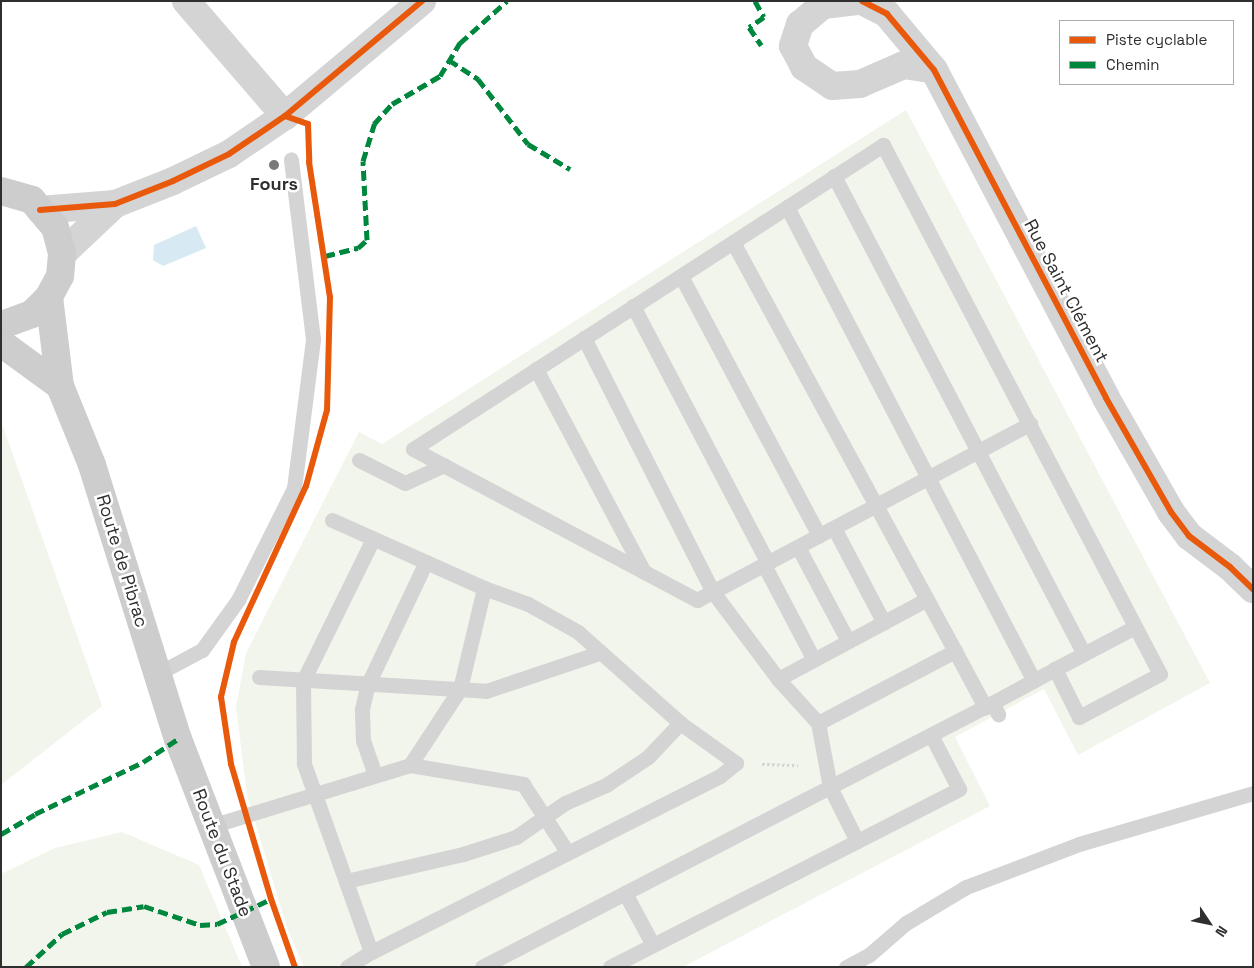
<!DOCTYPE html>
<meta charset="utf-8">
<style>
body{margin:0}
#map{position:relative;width:1254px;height:968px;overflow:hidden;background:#fff;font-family:"Space Grotesk",sans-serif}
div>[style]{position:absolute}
.green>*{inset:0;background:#f1f5eb}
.water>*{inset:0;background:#d7e9f3}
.path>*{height:3px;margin-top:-1.5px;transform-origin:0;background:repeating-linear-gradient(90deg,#d4d4d4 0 2.5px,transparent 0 5px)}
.service>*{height:15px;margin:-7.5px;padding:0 7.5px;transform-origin:7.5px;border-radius:7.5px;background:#d4d4d4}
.minor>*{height:28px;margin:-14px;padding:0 14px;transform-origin:14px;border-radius:14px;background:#d4d4d4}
.tertiary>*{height:28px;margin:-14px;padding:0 14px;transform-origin:14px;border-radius:14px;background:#d4d4d4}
.secondary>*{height:28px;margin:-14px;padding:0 14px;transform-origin:14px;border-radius:14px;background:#cdcdcd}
.quiet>*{height:5px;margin-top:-2.5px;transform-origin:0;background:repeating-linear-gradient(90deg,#00873e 0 10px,transparent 0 15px)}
.cycleway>*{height:6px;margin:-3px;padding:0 3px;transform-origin:3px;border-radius:3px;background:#e8590c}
.dots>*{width:14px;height:14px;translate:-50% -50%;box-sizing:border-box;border:2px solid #fff;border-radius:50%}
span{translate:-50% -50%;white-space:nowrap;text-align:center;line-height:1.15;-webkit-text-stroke:5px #fff;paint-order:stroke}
.poi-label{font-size:18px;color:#2f2f2f;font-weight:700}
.street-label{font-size:18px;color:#2f2f2f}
.frame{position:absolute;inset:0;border:2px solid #2f2f2f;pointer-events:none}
.legend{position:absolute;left:1059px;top:20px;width:175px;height:65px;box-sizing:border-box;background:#fff;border:1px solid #acacac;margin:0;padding:6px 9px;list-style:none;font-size:15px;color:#2f2f2f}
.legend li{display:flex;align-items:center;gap:10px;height:25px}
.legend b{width:25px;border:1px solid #acacac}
.north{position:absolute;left:1184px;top:898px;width:50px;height:50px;-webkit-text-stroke:4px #fff;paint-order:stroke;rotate:124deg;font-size:14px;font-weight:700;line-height:20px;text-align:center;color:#2f2f2f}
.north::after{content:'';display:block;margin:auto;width:18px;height:22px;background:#2f2f2f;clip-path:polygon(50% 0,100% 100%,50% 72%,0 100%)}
</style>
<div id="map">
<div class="green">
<div style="clip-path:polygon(906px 110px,1210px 683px,1078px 755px,1044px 689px,955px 737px,990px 806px,683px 967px,304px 967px,287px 928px,247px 795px,236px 707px,246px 653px,359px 432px,382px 444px)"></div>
<div style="clip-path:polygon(1px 421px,102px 706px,1px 785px)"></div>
<div style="clip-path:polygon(122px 832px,199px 865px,242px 967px,1px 967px,1px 874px,55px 848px)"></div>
</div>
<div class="water">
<div style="clip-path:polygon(196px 226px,206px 248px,163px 266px,153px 260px,154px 245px)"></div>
</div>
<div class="path">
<div style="left:762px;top:764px;width:36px;rotate:2deg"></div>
</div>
<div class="service">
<div style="left:834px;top:176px;width:539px;rotate:62.39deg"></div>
<div style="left:787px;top:207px;width:534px;rotate:62.48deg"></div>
<div style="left:733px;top:242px;width:381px;rotate:147.1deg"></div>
<div style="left:413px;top:449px;width:322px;rotate:28deg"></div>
<div style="left:697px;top:600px;width:377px;rotate:-27.9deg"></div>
<div style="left:681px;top:276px;width:294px;rotate:62deg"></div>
<div style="left:633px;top:306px;width:290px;rotate:62.3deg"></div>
<div style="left:584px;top:338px;width:285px;rotate:63.1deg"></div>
<div style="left:713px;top:592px;width:109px;rotate:53.2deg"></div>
<div style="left:778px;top:679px;width:59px;rotate:47.7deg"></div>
<div style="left:536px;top:369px;width:230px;rotate:62deg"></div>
<div style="left:359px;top:460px;width:51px;rotate:26.6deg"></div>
<div style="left:405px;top:483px;width:43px;rotate:-24.8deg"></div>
<div style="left:332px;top:520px;width:167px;rotate:24.1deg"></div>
<div style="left:484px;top:588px;width:47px;rotate:20deg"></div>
<div style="left:528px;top:604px;width:57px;rotate:29.2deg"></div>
<div style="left:578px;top:632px;width:137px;rotate:41.7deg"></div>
<div style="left:680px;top:723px;width:69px;rotate:35.5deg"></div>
<div style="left:736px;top:763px;width:21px;rotate:141deg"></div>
<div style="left:720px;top:776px;width:391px;rotate:153.2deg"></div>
<div style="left:371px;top:952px;width:28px;rotate:148deg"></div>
<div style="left:834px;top:528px;width:107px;rotate:62.2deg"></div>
<div style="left:798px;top:547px;width:106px;rotate:62deg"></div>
<div style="left:764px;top:565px;width:107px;rotate:62.2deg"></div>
<div style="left:955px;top:651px;width:465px;rotate:-118.5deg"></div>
<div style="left:733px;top:242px;width:179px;rotate:-32.9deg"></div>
<div style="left:883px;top:145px;width:597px;rotate:62.36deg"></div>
<div style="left:1160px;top:674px;width:92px;rotate:152deg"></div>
<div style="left:1079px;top:717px;width:54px;rotate:-116.6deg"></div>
<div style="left:1055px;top:669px;width:72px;rotate:151.6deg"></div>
<div style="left:1055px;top:669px;width:90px;rotate:-27.7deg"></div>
<div style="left:157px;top:674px;width:51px;rotate:-28.1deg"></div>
<div style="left:202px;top:650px;width:62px;rotate:-54.2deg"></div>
<div style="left:238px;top:600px;width:125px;rotate:-63.4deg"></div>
<div style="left:294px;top:488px;width:150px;rotate:-82.7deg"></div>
<div style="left:313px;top:339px;width:181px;rotate:-97deg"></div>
<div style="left:259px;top:677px;width:227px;rotate:3.5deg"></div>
<div style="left:486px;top:691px;width:119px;rotate:-18.6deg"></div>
<div style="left:778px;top:679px;width:169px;rotate:-28.2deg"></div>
<div style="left:410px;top:765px;width:115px;rotate:9.5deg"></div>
<div style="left:523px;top:784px;width:82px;rotate:56.9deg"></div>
<div style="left:375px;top:775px;width:36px;rotate:-109deg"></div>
<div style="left:363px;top:741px;width:32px;rotate:-92deg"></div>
<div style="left:362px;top:709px;width:26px;rotate:-77deg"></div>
<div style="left:368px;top:684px;width:135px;rotate:-64.6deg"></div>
<div style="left:211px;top:826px;width:208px;rotate:-17deg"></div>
<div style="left:410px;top:765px;width:91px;rotate:-56.7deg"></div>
<div style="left:460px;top:689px;width:104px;rotate:-76.6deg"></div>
<div style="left:857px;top:841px;width:60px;rotate:-116.6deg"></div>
<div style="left:830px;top:787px;width:65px;rotate:-100.6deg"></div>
<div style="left:818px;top:723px;width:155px;rotate:-27.7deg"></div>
<div style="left:955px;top:651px;width:64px;rotate:61.8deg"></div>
<div style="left:346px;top:881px;width:120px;rotate:-13deg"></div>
<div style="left:463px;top:854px;width:56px;rotate:-17.8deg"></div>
<div style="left:516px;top:837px;width:60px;rotate:-34.8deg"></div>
<div style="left:565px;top:803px;width:45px;rotate:-23.7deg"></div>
<div style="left:606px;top:785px;width:50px;rotate:-33.7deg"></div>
<div style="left:648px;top:757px;width:47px;rotate:-46.7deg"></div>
<div style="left:625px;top:893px;width:59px;rotate:61.7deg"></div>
<div style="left:371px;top:952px;width:200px;rotate:-109.6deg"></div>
<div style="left:304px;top:764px;width:83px;rotate:-90.7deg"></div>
<div style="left:303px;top:681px;width:158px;rotate:-63.8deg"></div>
<div style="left:482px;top:967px;width:574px;rotate:-27.37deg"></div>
<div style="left:992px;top:703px;width:13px;rotate:61deg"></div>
<div style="left:610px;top:967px;width:392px;rotate:-27deg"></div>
<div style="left:959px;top:789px;width:61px;rotate:-117.4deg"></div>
<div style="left:846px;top:967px;width:26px;rotate:-28deg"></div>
<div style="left:869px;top:955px;width:49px;rotate:-40.9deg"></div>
<div style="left:906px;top:923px;width:70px;rotate:-31deg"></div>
<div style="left:966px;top:887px;width:121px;rotate:-20.8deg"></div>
<div style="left:1079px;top:844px;width:181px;rotate:-16.3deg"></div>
</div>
<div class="minor">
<div style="left:186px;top:1px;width:152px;rotate:49.3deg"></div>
<div style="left:857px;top:1px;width:34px;rotate:173deg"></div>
<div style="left:823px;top:5px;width:30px;rotate:140deg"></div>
<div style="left:800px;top:24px;width:23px;rotate:108deg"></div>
<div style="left:793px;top:46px;width:24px;rotate:62deg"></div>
<div style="left:804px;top:67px;width:34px;rotate:34deg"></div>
<div style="left:832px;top:86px;width:28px;rotate:-4deg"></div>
<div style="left:860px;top:84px;width:48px;rotate:-23.4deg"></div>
<div style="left:904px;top:65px;width:30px;rotate:9deg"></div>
<div style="left:862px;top:1px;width:28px;rotate:27deg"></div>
<div style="left:887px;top:14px;width:73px;rotate:50deg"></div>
<div style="left:934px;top:70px;width:370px;rotate:62.3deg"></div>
<div style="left:1106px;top:398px;width:131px;rotate:60.3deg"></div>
<div style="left:1171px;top:512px;width:30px;rotate:53deg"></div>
<div style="left:1189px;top:536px;width:51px;rotate:37.1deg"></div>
<div style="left:1230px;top:567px;width:32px;rotate:44deg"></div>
</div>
<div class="tertiary">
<div style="left:40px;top:210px;width:75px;rotate:-4.6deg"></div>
<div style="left:115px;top:204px;width:62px;rotate:-21.6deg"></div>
<div style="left:173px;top:181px;width:62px;rotate:-25.7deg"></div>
<div style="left:229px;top:154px;width:68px;rotate:-34.2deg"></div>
<div style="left:285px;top:116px;width:179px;rotate:-40deg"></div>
<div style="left:62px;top:254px;width:73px;rotate:-43.3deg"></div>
</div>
<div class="secondary">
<div style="left:1px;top:191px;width:32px;rotate:16deg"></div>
<div style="left:32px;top:200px;width:35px;rotate:50deg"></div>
<div style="left:55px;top:227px;width:28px;rotate:75deg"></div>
<div style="left:62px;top:254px;width:22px;rotate:95deg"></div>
<div style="left:60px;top:276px;width:24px;rotate:118deg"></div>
<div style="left:49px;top:297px;width:24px;rotate:135deg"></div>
<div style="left:32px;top:314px;width:33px;rotate:160deg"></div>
<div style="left:49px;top:297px;width:90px;rotate:83deg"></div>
<div style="left:60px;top:386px;width:85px;rotate:67.9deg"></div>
<div style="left:92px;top:465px;width:287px;rotate:72.6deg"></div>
<div style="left:178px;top:739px;width:244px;rotate:68.9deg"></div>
<div style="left:1px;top:343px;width:73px;rotate:36.1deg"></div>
</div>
<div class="quiet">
<div style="left:755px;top:1px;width:18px;rotate:61deg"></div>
<div style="left:764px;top:17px;width:18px;rotate:146deg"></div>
<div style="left:749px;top:27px;width:22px;rotate:56deg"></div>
<div style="left:449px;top:60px;width:35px;rotate:33deg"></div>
<div style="left:478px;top:79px;width:82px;rotate:52.4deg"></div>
<div style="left:528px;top:144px;width:49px;rotate:30.8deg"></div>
<div style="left:325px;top:256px;width:34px;rotate:-14deg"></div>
<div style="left:358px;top:248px;width:12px;rotate:-42deg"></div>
<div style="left:367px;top:240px;width:79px;rotate:-92.9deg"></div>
<div style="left:363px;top:161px;width:39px;rotate:-73deg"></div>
<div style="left:374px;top:124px;width:27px;rotate:-48deg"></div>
<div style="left:392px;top:104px;width:56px;rotate:-30.3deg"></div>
<div style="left:440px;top:76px;width:39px;rotate:-59deg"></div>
<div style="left:460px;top:43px;width:63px;rotate:-41.8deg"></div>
<div style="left:1px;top:834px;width:39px;rotate:-30deg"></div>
<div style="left:35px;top:814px;width:120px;rotate:-25.7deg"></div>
<div style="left:143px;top:762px;width:42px;rotate:-33.3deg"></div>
<div style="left:26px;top:967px;width:49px;rotate:-42.5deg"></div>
<div style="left:62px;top:934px;width:50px;rotate:-26.1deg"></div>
<div style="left:107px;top:912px;width:37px;rotate:-9deg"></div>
<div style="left:144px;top:906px;width:59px;rotate:18.7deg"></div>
<div style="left:200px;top:925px;width:17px;rotate:-3deg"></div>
<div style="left:217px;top:924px;width:60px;rotate:-24.8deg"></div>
</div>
<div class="cycleway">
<div style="left:862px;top:1px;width:28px;rotate:27deg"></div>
<div style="left:887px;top:14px;width:73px;rotate:50deg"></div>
<div style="left:934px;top:70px;width:370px;rotate:62.3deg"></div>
<div style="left:1106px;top:398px;width:131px;rotate:60.3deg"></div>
<div style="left:1171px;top:512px;width:30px;rotate:53deg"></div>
<div style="left:1189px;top:536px;width:51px;rotate:37.1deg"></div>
<div style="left:1230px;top:567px;width:32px;rotate:44deg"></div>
<div style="left:285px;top:116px;width:24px;rotate:19deg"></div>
<div style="left:308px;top:124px;width:38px;rotate:88deg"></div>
<div style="left:309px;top:162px;width:137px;rotate:81.2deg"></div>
<div style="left:330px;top:297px;width:113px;rotate:91.5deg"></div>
<div style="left:327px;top:410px;width:79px;rotate:105.4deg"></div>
<div style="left:306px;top:486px;width:172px;rotate:114.8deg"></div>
<div style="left:234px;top:642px;width:57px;rotate:103.3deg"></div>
<div style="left:221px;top:697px;width:68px;rotate:81.5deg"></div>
<div style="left:231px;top:764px;width:141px;rotate:73.5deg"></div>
<div style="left:271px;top:899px;width:72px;rotate:70.6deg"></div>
<div style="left:40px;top:210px;width:75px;rotate:-4.6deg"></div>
<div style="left:115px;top:204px;width:62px;rotate:-21.6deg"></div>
<div style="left:173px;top:181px;width:62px;rotate:-25.7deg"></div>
<div style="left:229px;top:154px;width:68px;rotate:-34.2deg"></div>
<div style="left:285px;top:116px;width:179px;rotate:-40deg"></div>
</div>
<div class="dots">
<div style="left:274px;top:165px;background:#787878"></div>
</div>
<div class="poi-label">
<span style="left:274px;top:184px">Fours</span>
</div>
<div class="street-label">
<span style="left:1066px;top:291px;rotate:62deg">Rue Saint Clément</span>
<span style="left:122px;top:561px;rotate:73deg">Route de Pibrac</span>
<span style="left:222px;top:853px;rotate:69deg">Route du Stade</span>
</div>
<div class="frame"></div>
<ul class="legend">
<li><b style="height:6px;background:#e8590c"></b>Piste cyclable</li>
<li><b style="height:6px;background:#00873e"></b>Chemin</li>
</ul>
<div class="north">N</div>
</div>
